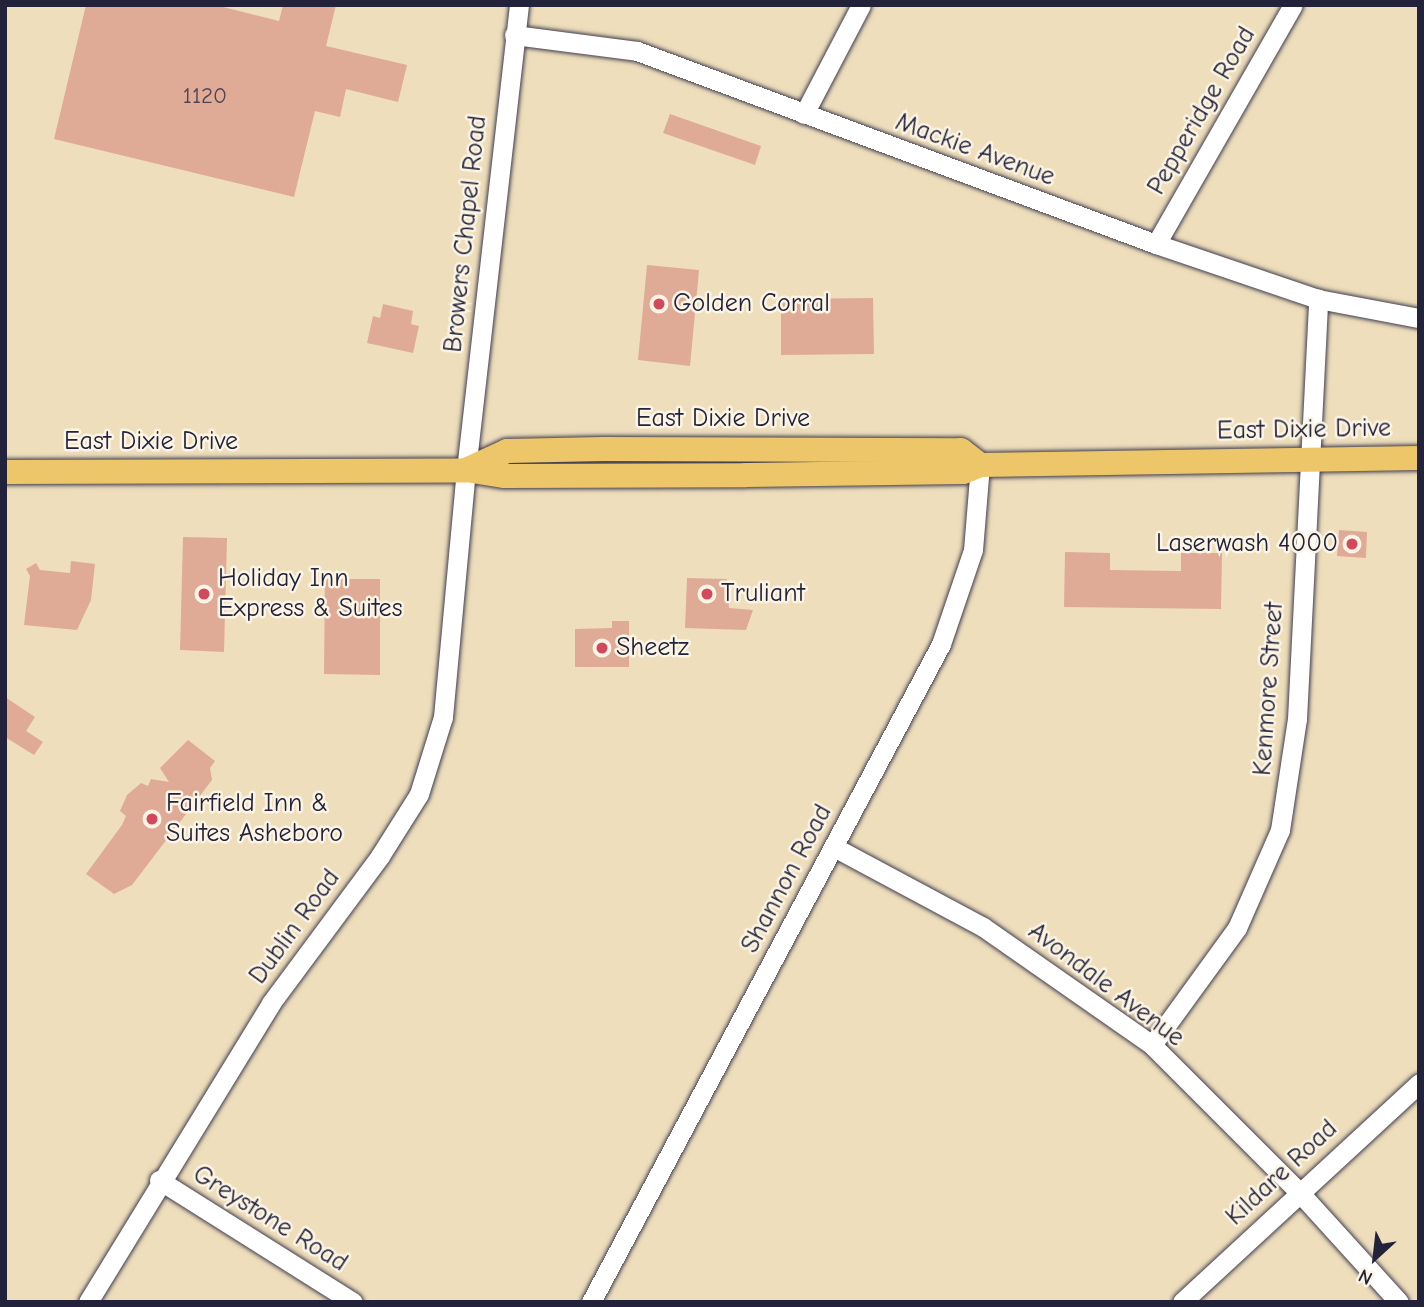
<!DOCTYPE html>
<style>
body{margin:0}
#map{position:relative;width:1424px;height:1307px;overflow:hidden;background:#eedebc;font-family:"Comic Neue",sans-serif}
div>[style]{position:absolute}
.building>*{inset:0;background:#dfab97}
.roads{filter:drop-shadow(0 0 2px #413e4e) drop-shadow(0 0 2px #413e4e)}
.minor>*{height:19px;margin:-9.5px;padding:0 9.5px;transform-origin:9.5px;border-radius:9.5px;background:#fff}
.major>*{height:24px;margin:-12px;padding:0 12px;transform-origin:12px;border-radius:12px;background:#ecc669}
.dots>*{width:19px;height:19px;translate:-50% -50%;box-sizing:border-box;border:4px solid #fcf5e5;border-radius:50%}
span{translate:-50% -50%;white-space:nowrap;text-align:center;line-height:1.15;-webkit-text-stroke:5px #fcf5e5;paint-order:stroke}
.number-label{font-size:23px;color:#514452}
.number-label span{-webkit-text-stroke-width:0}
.street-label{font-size:26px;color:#22223b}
.poi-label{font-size:26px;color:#22223b}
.left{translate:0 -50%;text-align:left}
.right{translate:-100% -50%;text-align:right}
.frame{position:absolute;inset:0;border:7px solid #22223b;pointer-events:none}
.north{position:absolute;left:1340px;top:1223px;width:70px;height:70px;-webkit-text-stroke:5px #fcf5e5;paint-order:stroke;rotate:207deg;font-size:19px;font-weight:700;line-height:28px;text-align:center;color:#22223b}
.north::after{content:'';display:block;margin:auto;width:24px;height:32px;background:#22223b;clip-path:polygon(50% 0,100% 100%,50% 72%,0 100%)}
</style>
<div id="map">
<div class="building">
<div style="clip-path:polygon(86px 5px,215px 5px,279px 21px,283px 5px,336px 5px,326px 46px,407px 65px,398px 102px,346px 89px,340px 117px,315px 111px,294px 197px,54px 139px)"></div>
<div style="clip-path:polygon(670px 114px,761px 146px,755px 165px,663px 133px)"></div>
<div style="clip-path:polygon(647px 265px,699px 270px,690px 366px,638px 360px)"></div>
<div style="clip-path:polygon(873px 298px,874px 354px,781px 355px,781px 299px)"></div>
<div style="clip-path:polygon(383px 304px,413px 311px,411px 324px,419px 326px,413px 353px,367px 343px,373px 316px,380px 318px)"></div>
<div style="clip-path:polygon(1339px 530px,1367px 532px,1366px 558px,1337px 556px)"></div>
<div style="clip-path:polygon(183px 537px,227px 538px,224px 652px,180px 650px)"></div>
<div style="clip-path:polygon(1065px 552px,1110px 553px,1110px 570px,1181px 571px,1181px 553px,1222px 553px,1221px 609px,1064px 607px)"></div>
<div style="clip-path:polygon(71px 561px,95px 564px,91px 600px,77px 630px,24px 625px,30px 576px,26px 569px,36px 563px,40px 570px,70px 573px)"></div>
<div style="clip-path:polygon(687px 578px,727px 579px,729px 608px,753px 610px,746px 630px,685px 628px)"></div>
<div style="clip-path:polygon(325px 579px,380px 579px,380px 675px,324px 674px)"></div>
<div style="clip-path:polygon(612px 621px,629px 621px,629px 667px,575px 667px,575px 629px,612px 628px)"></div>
<div style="clip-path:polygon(5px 697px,35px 717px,26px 731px,43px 742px,34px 755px,5px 737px)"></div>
<div style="clip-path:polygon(188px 740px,215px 761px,210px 768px,212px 780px,132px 885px,114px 894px,86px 874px,122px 825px,126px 816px,120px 811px,127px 795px,141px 783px,148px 786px,151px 779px,169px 782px,160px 768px)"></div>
</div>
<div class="roads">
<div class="minor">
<div style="left:514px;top:35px;width:124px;rotate:7.4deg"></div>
<div style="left:637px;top:51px;width:554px;rotate:20.4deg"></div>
<div style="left:1156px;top:244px;width:171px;rotate:18.8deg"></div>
<div style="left:1318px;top:299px;width:103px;rotate:10.7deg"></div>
<div style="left:804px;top:114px;width:123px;rotate:-62.4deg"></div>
<div style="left:1156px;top:244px;width:275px;rotate:-60.2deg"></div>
<div style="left:834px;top:847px;width:169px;rotate:28.2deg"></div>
<div style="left:983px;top:927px;width:206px;rotate:34.9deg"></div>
<div style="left:1152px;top:1045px;width:209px;rotate:45deg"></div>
<div style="left:1300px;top:1193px;width:147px;rotate:47.8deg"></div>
<div style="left:1152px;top:1045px;width:145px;rotate:-54deg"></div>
<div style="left:1237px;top:928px;width:107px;rotate:-66.3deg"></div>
<div style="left:1280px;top:830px;width:112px;rotate:-81.3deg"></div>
<div style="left:1297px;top:719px;width:421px;rotate:-87.1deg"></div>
<div style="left:159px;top:1180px;width:229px;rotate:32.2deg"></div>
<div style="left:88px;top:1302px;width:351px;rotate:-58.5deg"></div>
<div style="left:271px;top:1003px;width:183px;rotate:-53.4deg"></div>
<div style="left:380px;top:856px;width:73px;rotate:-57.8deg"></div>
<div style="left:419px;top:794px;width:81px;rotate:-72.7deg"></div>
<div style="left:443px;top:717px;width:248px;rotate:-84.7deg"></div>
<div style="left:466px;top:470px;width:468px;rotate:-83.5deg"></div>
<div style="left:591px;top:1302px;width:745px;rotate:-61.99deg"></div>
<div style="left:941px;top:644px;width:99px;rotate:-71.2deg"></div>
<div style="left:973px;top:550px;width:85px;rotate:-85.3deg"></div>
<div style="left:1182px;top:1302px;width:323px;rotate:-42.7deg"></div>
</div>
<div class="major">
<div style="left:466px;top:470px;width:45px;rotate:-24.9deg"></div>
<div style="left:507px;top:451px;width:96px;rotate:-1.2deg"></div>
<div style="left:603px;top:449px;width:358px;rotate:0.2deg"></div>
<div style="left:961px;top:450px;width:24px;rotate:38deg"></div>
<div style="left:5px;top:472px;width:461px;rotate:-0.2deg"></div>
<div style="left:466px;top:470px;width:39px;rotate:9deg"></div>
<div style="left:505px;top:476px;width:241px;rotate:-0.2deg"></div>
<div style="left:746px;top:475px;width:217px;rotate:-0.8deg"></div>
<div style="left:963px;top:472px;width:18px;rotate:-22deg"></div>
<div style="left:980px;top:465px;width:439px;rotate:-0.9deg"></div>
</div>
</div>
<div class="dots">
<div style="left:659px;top:304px;background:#d1495b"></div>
<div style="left:1352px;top:544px;background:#d1495b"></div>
<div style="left:204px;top:594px;background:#d1495b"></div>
<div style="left:707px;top:594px;background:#d1495b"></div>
<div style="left:602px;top:648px;background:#d1495b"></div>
<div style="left:152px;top:819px;background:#d1495b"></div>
</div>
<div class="number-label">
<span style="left:205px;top:96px">1120</span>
</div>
<div class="street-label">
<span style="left:1202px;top:111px;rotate:-60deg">Pepperidge Road</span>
<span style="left:975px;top:150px;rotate:20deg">Mackie Avenue</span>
<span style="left:466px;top:234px;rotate:-84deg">Browers Chapel Road</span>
<span style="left:723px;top:419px">East Dixie Drive</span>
<span style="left:1304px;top:430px;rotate:-1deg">East Dixie Drive</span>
<span style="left:151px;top:442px">East Dixie Drive</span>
<span style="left:1269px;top:689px;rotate:-86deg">Kenmore Street</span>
<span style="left:787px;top:879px;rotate:-62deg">Shannon Road</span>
<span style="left:295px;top:927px;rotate:-54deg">Dublin Road</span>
<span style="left:1106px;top:985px;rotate:37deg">Avondale Avenue</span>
<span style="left:1282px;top:1173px;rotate:-43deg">Kildare Road</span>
<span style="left:270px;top:1219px;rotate:32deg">Greystone Road</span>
</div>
<div class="poi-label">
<span class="left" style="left:673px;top:304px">Golden Corral</span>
<span class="right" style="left:1338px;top:544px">Laserwash 4000</span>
<span class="left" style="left:218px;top:594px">Holiday Inn<br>Express &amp; Suites</span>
<span class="left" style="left:721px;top:594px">Truliant</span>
<span class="left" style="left:616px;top:648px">Sheetz</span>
<span class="left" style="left:166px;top:819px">Fairfield Inn &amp;<br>Suites Asheboro</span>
</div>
<div class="frame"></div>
<div class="north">N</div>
</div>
